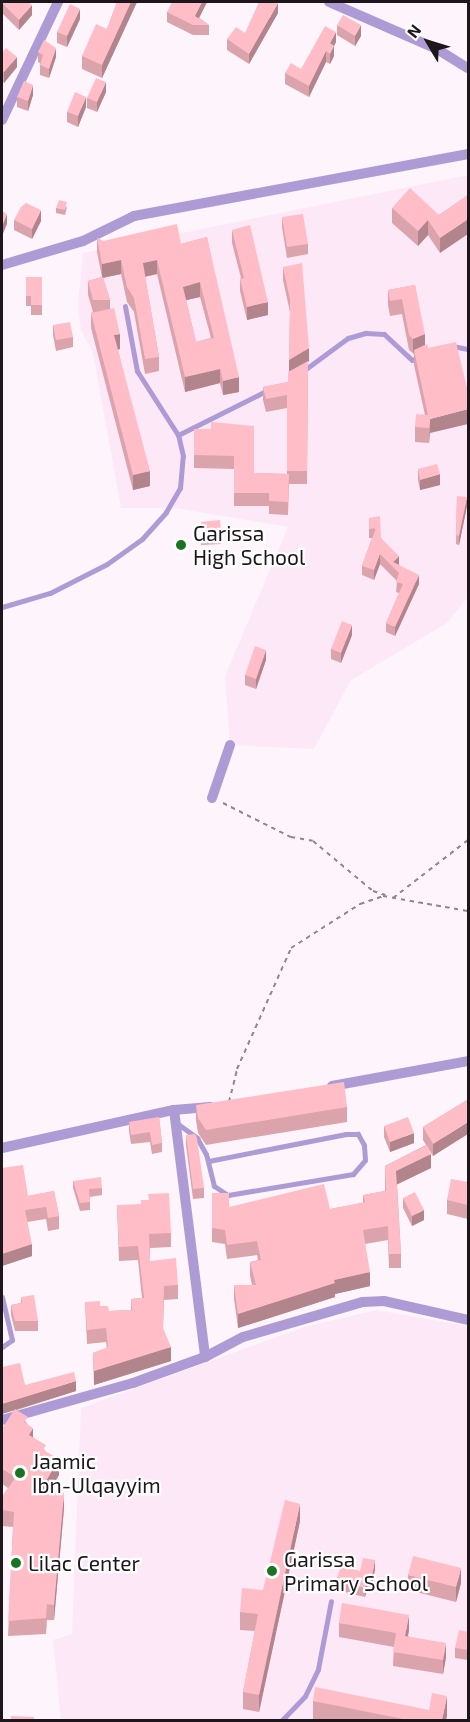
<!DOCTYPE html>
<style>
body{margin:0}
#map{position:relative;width:470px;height:1722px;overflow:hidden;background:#fdf5fb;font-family:"Exo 2",sans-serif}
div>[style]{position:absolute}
.built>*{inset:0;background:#fde8f8}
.path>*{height:2px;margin-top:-1px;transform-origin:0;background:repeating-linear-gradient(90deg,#8e878c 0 4.5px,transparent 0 9px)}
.service>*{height:5px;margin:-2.5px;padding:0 2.5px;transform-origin:2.5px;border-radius:2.5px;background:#ae9bd5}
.minor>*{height:10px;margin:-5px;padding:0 5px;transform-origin:5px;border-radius:5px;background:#ae9bd5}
.wall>*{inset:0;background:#dba3ac}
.shaded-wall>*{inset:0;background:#b2848c}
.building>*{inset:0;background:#ffbdc8}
.dots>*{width:16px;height:16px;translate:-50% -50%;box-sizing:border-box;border:3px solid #fff;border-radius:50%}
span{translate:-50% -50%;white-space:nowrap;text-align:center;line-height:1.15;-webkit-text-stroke:4.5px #fff;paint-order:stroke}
.poi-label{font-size:21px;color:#1d171c}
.left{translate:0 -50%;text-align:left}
.frame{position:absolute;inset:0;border:3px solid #1d171c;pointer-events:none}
.north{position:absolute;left:398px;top:12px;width:60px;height:60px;-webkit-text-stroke:4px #fff;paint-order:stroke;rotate:308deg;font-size:16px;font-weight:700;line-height:24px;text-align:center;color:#1d171c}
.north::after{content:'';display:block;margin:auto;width:21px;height:27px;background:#1d171c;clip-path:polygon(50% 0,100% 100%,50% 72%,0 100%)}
</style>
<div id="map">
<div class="built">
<div style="clip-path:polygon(468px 175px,468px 597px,447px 623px,351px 680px,314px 749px,230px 745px,225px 676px,288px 527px,175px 508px,121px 508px,93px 353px,81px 330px,78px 305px,83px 253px)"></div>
<div style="clip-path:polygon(376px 1310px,468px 1326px,468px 1720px,61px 1720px,53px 1640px,72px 1634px,81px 1408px,304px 1327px)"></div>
</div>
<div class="path">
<div style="left:223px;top:803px;width:76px;rotate:26.6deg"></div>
<div style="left:291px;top:837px;width:22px;rotate:10deg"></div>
<div style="left:313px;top:841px;width:78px;rotate:39.8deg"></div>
<div style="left:373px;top:891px;width:13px;rotate:18deg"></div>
<div style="left:393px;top:898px;width:95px;rotate:-37.7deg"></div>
<div style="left:229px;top:1102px;width:34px;rotate:-76deg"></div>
<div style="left:237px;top:1069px;width:133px;rotate:-65.9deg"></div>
<div style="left:291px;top:948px;width:82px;rotate:-32.5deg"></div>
<div style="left:360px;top:904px;width:24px;rotate:-19deg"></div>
<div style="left:383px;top:896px;width:86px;rotate:10deg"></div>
</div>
<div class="service">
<div style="left:452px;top:346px;width:16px;rotate:11deg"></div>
<div style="left:303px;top:371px;width:56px;rotate:-36.3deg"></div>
<div style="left:348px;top:338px;width:19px;rotate:-16deg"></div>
<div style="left:366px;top:333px;width:18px;rotate:3deg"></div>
<div style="left:384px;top:334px;width:38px;rotate:43deg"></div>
<div style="left:412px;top:360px;width:8px;rotate:-23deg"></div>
<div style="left:178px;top:435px;width:101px;rotate:-26.6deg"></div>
<div style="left:2px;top:607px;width:50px;rotate:-16.3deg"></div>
<div style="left:50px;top:593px;width:64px;rotate:-27deg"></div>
<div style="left:107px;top:564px;width:43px;rotate:-35.5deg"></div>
<div style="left:142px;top:539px;width:36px;rotate:-48deg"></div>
<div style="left:166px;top:512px;width:28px;rotate:-60deg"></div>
<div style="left:180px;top:488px;width:32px;rotate:-85deg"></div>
<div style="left:183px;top:456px;width:22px;rotate:-103deg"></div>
<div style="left:178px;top:435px;width:76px;rotate:-122.6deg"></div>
<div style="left:137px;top:371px;width:66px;rotate:-100.5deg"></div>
<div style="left:178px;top:1124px;width:24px;rotate:36deg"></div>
<div style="left:197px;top:1138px;width:18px;rotate:61deg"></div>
<div style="left:206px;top:1154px;width:33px;rotate:76deg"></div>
<div style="left:214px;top:1186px;width:17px;rotate:33deg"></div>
<div style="left:228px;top:1195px;width:127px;rotate:-9.5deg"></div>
<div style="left:353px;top:1174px;width:18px;rotate:-49deg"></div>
<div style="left:365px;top:1160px;width:15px;rotate:-94deg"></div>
<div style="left:364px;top:1145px;width:13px;rotate:-119deg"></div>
<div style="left:358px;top:1134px;width:12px;rotate:180deg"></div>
<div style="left:346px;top:1134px;width:140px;rotate:168.9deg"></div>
<div style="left:2px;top:1297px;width:44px;rotate:76.9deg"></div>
<div style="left:12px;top:1340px;width:12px;rotate:145deg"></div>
<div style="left:282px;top:1720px;width:33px;rotate:-46deg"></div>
<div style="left:305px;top:1696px;width:30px;rotate:-64deg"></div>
<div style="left:318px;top:1669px;width:69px;rotate:-79.2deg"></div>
</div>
<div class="minor">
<div style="left:329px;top:2px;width:118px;rotate:23.5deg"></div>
<div style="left:437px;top:49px;width:36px;rotate:32deg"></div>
<div style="left:2px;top:120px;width:131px;rotate:-64.6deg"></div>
<div style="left:2px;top:265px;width:84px;rotate:-16.5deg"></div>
<div style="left:83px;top:241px;width:57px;rotate:-26.1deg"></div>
<div style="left:134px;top:216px;width:340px;rotate:-10.5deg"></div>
<div style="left:212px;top:798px;width:56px;rotate:-71.2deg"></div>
<div style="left:332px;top:1086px;width:138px;rotate:-10.4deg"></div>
<div style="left:174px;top:1110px;width:249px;rotate:82.8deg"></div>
<div style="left:2px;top:1148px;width:176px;rotate:-12.5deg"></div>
<div style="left:174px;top:1110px;width:36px;rotate:-5deg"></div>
<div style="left:2px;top:1420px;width:136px;rotate:-15.8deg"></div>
<div style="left:133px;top:1383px;width:77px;rotate:-19.9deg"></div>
<div style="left:205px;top:1357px;width:43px;rotate:-27.8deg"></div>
<div style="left:243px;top:1337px;width:125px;rotate:-16.3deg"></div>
<div style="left:363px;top:1302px;width:21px;rotate:-3deg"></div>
<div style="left:384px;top:1301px;width:86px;rotate:12.7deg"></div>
</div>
<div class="wall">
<div style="clip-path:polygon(2px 2px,32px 15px,19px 30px,2px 13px)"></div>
<div style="clip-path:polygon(117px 2px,137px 2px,102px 78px,82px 69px,82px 56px,107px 29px)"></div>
<div style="clip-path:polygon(207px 2px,199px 18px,209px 25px,209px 35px,193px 35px,167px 22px,167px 12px)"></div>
<div style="clip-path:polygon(278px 13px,249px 64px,227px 50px,227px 39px,245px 33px)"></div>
<div style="clip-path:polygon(80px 19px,67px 47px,57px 43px,57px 32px)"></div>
<div style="clip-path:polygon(337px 25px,361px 36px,355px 46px,337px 35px)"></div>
<div style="clip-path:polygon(336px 42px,334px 46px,334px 56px,330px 64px,326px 62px,309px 97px,285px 84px,285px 73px,301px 69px)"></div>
<div style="clip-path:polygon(38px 52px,56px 57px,49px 78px,40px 75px,40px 63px,38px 62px)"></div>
<div style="clip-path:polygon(2px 53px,17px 67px,4px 83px,2px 81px)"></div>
<div style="clip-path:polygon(106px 92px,97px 112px,87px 108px,87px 98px)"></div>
<div style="clip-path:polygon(33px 95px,28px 111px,17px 107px,17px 97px)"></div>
<div style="clip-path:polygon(86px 107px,78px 127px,67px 122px,67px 112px)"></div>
<div style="clip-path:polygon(468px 195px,440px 253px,428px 235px,418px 246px,392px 223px,392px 208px,439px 215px)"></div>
<div style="clip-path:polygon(67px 207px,65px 215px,56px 213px,56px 208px)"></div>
<div style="clip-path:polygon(282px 217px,308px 244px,308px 254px,287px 258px,282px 227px)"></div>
<div style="clip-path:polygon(14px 220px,41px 221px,32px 239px,14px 230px)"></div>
<div style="clip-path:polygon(232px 230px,268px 315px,247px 320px,240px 291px,240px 279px,241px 278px,232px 243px)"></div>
<div style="clip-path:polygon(evenodd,207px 237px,239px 392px,223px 395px,220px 383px,185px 392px,157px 274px,145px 277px,159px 357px,159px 371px,145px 374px,134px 312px,127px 302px,121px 274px,103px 278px,110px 300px,110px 309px,120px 349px,118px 350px,150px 486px,133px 490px,91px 328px,91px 313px,93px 312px,88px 295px,88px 281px,102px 277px,97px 252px,97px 238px,103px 241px,181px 244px,207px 237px,200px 297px,211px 338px,196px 342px,186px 300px,200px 297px)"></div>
<div style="clip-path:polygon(283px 267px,309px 361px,308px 362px,307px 484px,289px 484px,288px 515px,269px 514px,269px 506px,234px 506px,234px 469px,194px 468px,194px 429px,211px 429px,254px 473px,287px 474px,287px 408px,266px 412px,263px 400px,263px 387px,288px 382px,289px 371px,290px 312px,283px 280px)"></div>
<div style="clip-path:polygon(26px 277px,42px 277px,42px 315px,31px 315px,31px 306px,26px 306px)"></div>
<div style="clip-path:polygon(415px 285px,425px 345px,430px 433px,429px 443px,415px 442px,415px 427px,425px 415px,414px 365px,414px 354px,409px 350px,402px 314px,390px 316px,388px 305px,388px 290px)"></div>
<div style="clip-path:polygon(53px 325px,73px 337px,73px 347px,56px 351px,53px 335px)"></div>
<div style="clip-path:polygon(418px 469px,440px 485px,420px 490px,418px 480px)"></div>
<div style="clip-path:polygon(457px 496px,467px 506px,459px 545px,456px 544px)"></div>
<div style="clip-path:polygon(369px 518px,381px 538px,399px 565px,419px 584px,395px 636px,386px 632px,386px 623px,399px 593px,396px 592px,397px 581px,380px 564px,374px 580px,362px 575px,362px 566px,372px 538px,369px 538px)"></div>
<div style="clip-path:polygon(201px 522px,221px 534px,221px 544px,201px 545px)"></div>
<div style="clip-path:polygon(352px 635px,341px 663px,331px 659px,331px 649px)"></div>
<div style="clip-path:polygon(266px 660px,256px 689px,245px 685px,245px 675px)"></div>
<div style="clip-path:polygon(467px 1100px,433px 1156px,428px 1148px,431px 1168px,397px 1184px,401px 1254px,401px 1268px,389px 1268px,388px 1240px,365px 1244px,370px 1286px,335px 1294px,335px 1297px,238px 1328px,234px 1299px,234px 1285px,252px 1285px,250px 1276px,250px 1262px,258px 1260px,257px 1255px,227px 1259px,225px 1244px,212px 1242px,212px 1193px,229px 1207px,330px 1209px,363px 1203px,363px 1195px,385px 1191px,385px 1166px,426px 1145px,423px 1140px,423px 1127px)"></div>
<div style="clip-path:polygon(196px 1105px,347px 1107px,347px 1122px,206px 1145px,198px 1133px,196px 1120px)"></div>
<div style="clip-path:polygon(159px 1117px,162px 1143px,162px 1152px,152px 1154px,150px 1142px,131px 1144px,129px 1131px,129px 1122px)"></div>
<div style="clip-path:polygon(384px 1126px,414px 1143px,390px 1152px,384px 1137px)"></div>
<div style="clip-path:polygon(186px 1135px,204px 1188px,204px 1198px,193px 1199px,186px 1145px)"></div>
<div style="clip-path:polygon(2px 1168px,28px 1196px,54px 1191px,59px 1216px,59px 1229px,48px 1231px,46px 1219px,27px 1222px,32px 1256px,2px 1266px)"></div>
<div style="clip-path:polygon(73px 1181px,102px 1188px,102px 1195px,90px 1197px,90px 1210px,80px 1211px,73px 1188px)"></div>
<div style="clip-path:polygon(468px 1182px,468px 1219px,447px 1214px,447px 1200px)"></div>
<div style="clip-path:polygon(403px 1198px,424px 1220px,412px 1226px,403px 1208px)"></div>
<div style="clip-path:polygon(117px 1205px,171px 1233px,171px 1247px,150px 1248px,150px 1261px,178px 1285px,178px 1299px,164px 1300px,163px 1328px,171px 1361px,94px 1385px,93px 1353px,107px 1348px,106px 1342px,87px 1344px,85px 1302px,100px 1306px,109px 1311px,131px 1310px,131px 1299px,142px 1298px,138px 1260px,119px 1261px)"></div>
<div style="clip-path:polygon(21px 1297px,38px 1321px,38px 1331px,15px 1331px,11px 1315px,11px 1305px,21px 1303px)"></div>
<div style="clip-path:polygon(2px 1367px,25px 1385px,76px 1391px,17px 1410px,28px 1425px,33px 1437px,46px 1452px,59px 1475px,48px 1493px,64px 1508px,54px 1620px,47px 1620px,46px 1634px,8px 1636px,13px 1527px,2px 1526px,2px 1497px,8px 1488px,2px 1484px,2px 1429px,14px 1410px,2px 1414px)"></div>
<div style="clip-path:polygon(300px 1521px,259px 1712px,243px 1709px,243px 1692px,255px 1631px,240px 1630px,240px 1612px,263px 1590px)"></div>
<div style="clip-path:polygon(375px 1569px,371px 1590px,367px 1589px,365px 1597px,336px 1590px,336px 1581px)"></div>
<div style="clip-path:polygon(408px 1575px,461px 1583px,456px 1602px,408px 1590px)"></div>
<div style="clip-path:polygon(339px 1623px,409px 1630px,408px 1636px,446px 1657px,443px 1674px,393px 1666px,394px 1647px,339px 1637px)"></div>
<div style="clip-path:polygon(468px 1632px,468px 1660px,455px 1658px,455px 1648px)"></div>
<div style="clip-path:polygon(313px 1701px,447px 1715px,446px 1720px,313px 1720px)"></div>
</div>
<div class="shaded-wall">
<div style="clip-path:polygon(131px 2px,137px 2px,102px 78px,102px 65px)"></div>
<div style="clip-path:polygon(202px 2px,207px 2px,195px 26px,195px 16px)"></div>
<div style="clip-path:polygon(278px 3px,278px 13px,249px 64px,249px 54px)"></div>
<div style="clip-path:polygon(32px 5px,32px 15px,19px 30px,19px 20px)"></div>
<div style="clip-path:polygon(80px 9px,80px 19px,67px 47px,67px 36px)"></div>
<div style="clip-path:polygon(361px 25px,361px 36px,355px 46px,355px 36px)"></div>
<div style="clip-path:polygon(336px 32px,336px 42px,334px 46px,334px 56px,330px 64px,330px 43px)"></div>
<div style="clip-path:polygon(56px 48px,56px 57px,49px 78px,49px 69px)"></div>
<div style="clip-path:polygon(326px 51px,326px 62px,309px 97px,309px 86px)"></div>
<div style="clip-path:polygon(17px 57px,17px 67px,4px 83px,4px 72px)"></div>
<div style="clip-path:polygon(106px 82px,106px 92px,97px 112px,97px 102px)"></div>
<div style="clip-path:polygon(33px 85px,33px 95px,28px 111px,28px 101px)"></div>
<div style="clip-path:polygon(86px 97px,86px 107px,78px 127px,78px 116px)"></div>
<div style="clip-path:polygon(41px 210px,41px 221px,32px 239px,32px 229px)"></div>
<div style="clip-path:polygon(7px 214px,7px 224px,2px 236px,2px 226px)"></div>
<div style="clip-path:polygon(468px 219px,468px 234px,440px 253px,440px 238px)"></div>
<div style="clip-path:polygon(428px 220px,428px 235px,418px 246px,418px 231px)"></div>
<div style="clip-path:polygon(121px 260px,121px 274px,102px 278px,102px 264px)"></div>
<div style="clip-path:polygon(157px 260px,157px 274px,143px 277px,143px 263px)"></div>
<div style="clip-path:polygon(200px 282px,200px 297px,183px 301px,183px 287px)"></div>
<div style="clip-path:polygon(268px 302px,268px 315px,247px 320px,247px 307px)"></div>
<div style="clip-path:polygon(120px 334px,120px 349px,114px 350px,114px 335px)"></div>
<div style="clip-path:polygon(425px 334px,425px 349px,414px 350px,413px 354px,413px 339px)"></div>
<div style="clip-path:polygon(309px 348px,309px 361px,289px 373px,289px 360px)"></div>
<div style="clip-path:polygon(220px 369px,220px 383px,185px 392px,185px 377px)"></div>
<div style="clip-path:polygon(239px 377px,239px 392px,223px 395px,223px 381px)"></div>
<div style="clip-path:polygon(468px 409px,468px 424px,430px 433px,429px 443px,430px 419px)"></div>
<div style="clip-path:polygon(150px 471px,150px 486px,133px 490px,133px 475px)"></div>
<div style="clip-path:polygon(440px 474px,440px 485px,420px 490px,420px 480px)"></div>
<div style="clip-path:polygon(467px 497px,467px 506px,459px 545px,459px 536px)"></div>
<div style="clip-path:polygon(380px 554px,380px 564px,374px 580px,374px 570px)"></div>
<div style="clip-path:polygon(399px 556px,399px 565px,393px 562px)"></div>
<div style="clip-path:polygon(419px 575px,419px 584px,395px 636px,395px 627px)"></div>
<div style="clip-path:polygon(352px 625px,352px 635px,341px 663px,341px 653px)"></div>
<div style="clip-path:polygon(266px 650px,266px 660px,256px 689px,256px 679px)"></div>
<div style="clip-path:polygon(468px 1122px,468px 1134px,433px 1156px,433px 1144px)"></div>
<div style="clip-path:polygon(414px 1133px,414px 1143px,390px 1152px,390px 1142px)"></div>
<div style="clip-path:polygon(431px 1154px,431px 1168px,396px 1185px,396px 1171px)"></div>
<div style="clip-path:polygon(424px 1210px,424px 1220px,412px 1226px,412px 1216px)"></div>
<div style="clip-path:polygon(32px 1244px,32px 1256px,2px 1266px,2px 1254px)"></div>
<div style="clip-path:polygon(370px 1272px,370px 1286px,335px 1294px,335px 1297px,238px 1328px,238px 1314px,334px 1280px)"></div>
<div style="clip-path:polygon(171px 1347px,171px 1361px,94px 1385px,94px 1371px)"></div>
<div style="clip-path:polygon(76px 1381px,76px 1391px,2px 1414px,2px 1404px)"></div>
<div style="clip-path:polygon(33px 1428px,33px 1443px,29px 1435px)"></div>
<div style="clip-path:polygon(59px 1459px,59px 1475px,39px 1508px,39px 1493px)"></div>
<div style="clip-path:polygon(64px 1493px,64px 1508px,54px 1620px,54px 1605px)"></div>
<div style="clip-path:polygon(300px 1504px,300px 1521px,259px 1712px,259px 1695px)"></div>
<div style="clip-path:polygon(375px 1560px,375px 1569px,371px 1590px,371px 1581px)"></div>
<div style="clip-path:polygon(461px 1568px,461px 1583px,456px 1602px,456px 1587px)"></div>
<div style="clip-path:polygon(367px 1580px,367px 1589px,365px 1597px,365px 1588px)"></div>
<div style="clip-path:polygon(409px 1615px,409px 1630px,405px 1650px,405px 1636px)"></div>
<div style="clip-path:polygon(446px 1643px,446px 1657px,443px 1674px,443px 1660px)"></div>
<div style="clip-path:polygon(447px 1696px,447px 1715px,446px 1720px,442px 1720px)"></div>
</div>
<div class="building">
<div style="clip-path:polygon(2px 2px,17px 2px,18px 3px,19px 2px,28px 2px,32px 5px,19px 20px,2px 3px)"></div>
<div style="clip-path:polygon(117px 2px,131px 2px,102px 65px,82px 56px,96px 24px,107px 29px)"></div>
<div style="clip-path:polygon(172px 2px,202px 2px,195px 16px,209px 25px,193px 25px,167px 12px)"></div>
<div style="clip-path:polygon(259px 2px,275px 2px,278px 3px,249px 54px,227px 39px,236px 27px,245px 33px)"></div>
<div style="clip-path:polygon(70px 4px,80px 9px,67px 36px,57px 32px)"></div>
<div style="clip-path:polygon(343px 15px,361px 25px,355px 36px,337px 25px)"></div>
<div style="clip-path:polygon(325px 26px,336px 32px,330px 43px,334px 46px,330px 54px,326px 51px,309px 86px,285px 73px,291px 63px,301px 69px)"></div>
<div style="clip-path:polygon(44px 40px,56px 48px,49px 69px,40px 65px,43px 55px,38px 52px)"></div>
<div style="clip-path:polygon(6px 48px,17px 57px,4px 72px,2px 70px,2px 53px)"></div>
<div style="clip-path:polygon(96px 78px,106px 82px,97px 102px,87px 98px)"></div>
<div style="clip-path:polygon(24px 81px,33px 85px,28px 101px,17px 97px)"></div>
<div style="clip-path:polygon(75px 92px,86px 97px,78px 116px,67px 112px)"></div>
<div style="clip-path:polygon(410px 188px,439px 215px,468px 195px,468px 219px,440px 238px,428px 220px,418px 231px,392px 208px)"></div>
<div style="clip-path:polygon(59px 200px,67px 202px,65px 210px,56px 208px)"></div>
<div style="clip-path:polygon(26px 203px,41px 210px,32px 229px,14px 220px,21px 207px)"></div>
<div style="clip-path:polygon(2px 211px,7px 214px,2px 226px)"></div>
<div style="clip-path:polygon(303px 214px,308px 244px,287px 247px,282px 217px)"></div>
<div style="clip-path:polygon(evenodd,177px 224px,181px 244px,207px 237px,239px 377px,223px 381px,220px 369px,185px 377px,157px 260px,143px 263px,159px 357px,145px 359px,134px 298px,127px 287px,121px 260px,102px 264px,97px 238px,103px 241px,177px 224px,200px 282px,214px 338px,196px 342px,183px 287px,200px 282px)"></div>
<div style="clip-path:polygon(250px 225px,268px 302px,247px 307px,240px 279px,244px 278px,232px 230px)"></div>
<div style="clip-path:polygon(302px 263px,309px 348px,289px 360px,290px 300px,283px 267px)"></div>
<div style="clip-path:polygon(26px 277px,42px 277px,42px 305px,31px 305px,31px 296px,26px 296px)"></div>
<div style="clip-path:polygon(103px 277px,110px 300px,93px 300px,88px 281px)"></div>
<div style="clip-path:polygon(415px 285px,425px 334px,413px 339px,409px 335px,402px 299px,390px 301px,388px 290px)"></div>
<div style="clip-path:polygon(114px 308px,120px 334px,114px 335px,150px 471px,133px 475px,91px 313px)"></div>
<div style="clip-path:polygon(70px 322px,73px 337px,56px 340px,53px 325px)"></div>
<div style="clip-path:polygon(456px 342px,468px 392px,468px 409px,430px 419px,429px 428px,415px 427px,416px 414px,428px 415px,414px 350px,427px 344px,428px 348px)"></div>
<div style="clip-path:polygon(308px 361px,307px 471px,287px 471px,287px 395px,266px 399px,263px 387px,288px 382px,288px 372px)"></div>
<div style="clip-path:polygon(211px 422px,254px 426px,254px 473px,289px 474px,288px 502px,269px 501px,269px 493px,234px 493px,234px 456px,194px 455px,194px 429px,211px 429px)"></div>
<div style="clip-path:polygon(437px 464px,440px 474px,420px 480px,418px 469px)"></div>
<div style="clip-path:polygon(457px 496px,467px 497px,459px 536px,456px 535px)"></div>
<div style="clip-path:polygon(380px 516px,381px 538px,399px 556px,393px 562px,419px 575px,395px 627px,386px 623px,403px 584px,396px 582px,399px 573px,380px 554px,374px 570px,362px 566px,376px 528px,369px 529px,369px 518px)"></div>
<div style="clip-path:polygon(220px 520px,221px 534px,201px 535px,201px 522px)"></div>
<div style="clip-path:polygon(342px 621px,352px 625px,341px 653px,331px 649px)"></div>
<div style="clip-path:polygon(255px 646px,266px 650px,256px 679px,245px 675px)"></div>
<div style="clip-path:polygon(344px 1082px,347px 1107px,206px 1130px,198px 1118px,196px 1105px)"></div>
<div style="clip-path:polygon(467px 1100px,468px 1103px,468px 1122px,433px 1144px,423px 1127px)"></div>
<div style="clip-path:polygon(159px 1117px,162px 1143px,152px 1145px,150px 1132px,131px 1135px,129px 1122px)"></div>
<div style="clip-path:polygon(408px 1117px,414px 1133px,390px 1142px,384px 1126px)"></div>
<div style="clip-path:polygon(195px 1134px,197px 1138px,204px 1188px,193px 1189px,186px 1135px)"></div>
<div style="clip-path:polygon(427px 1145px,431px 1154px,396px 1171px,401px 1254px,389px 1254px,388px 1226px,363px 1230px,370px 1272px,334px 1280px,335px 1283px,238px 1314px,234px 1285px,256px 1285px,250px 1262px,261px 1260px,257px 1241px,227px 1245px,225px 1230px,212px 1228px,212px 1193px,229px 1193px,229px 1207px,324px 1184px,330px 1209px,365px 1202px,363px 1195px,386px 1191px,385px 1166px)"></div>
<div style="clip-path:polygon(23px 1165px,28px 1196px,54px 1191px,59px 1216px,48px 1218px,46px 1207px,25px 1210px,32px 1244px,2px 1254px,2px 1168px)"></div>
<div style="clip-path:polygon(101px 1177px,102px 1188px,89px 1189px,90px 1202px,80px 1203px,73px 1181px)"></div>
<div style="clip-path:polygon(451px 1179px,468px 1182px,468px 1205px,447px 1200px)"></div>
<div style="clip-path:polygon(415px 1192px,424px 1210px,412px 1216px,403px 1198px)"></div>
<div style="clip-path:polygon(169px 1193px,171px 1233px,149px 1234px,150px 1261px,176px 1258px,178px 1285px,164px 1286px,163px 1328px,171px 1347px,94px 1371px,93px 1353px,108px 1347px,106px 1328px,87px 1330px,85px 1302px,100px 1301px,100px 1306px,108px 1306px,109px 1311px,132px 1310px,131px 1299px,144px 1298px,138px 1246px,119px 1247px,117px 1205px,141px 1204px,141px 1200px,149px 1200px,148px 1194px)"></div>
<div style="clip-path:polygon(34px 1295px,38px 1321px,15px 1321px,11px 1305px,22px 1303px,21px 1297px)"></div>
<div style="clip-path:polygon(20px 1363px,25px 1385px,74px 1372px,76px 1381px,2px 1404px,2px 1367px)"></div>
<div style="clip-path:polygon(15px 1409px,28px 1417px,24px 1422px,33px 1428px,29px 1435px,46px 1445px,43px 1450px,59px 1459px,39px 1493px,64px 1493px,54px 1605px,47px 1604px,46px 1618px,8px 1621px,14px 1512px,2px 1510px,2px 1497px,16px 1477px,2px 1469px,2px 1429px)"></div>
<div style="clip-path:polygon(285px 1500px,300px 1504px,259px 1695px,243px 1692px,258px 1614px,240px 1612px,242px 1588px,263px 1590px)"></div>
<div style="clip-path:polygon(413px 1556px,461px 1568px,456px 1587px,408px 1575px)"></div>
<div style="clip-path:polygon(363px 1558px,375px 1560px,371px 1581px,367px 1580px,365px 1588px,336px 1581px,341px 1566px,360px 1571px)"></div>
<div style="clip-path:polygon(342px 1603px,409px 1615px,405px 1636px,446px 1643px,443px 1660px,393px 1652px,396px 1633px,339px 1623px)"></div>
<div style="clip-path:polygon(459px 1630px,468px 1632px,468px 1650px,455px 1648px)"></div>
<div style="clip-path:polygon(315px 1687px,429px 1710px,432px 1693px,447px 1696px,442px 1720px,408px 1720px,313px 1701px)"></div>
<div style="clip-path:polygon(11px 1716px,34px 1717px,34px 1720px,11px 1720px)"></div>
</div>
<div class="dots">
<div style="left:181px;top:545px;background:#187421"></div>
<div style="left:20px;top:1473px;background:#187421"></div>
<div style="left:16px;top:1563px;background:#187421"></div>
<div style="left:272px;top:1571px;background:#187421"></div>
</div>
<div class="poi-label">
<span class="left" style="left:193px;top:545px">Garissa<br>High School</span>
<span class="left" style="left:32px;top:1473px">Jaamic<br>Ibn-Ulqayyim</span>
<span class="left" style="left:284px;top:1571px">Garissa<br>Primary School</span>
<span class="left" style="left:28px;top:1563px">Lilac Center</span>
</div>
<div class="frame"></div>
<div class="north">N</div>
</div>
